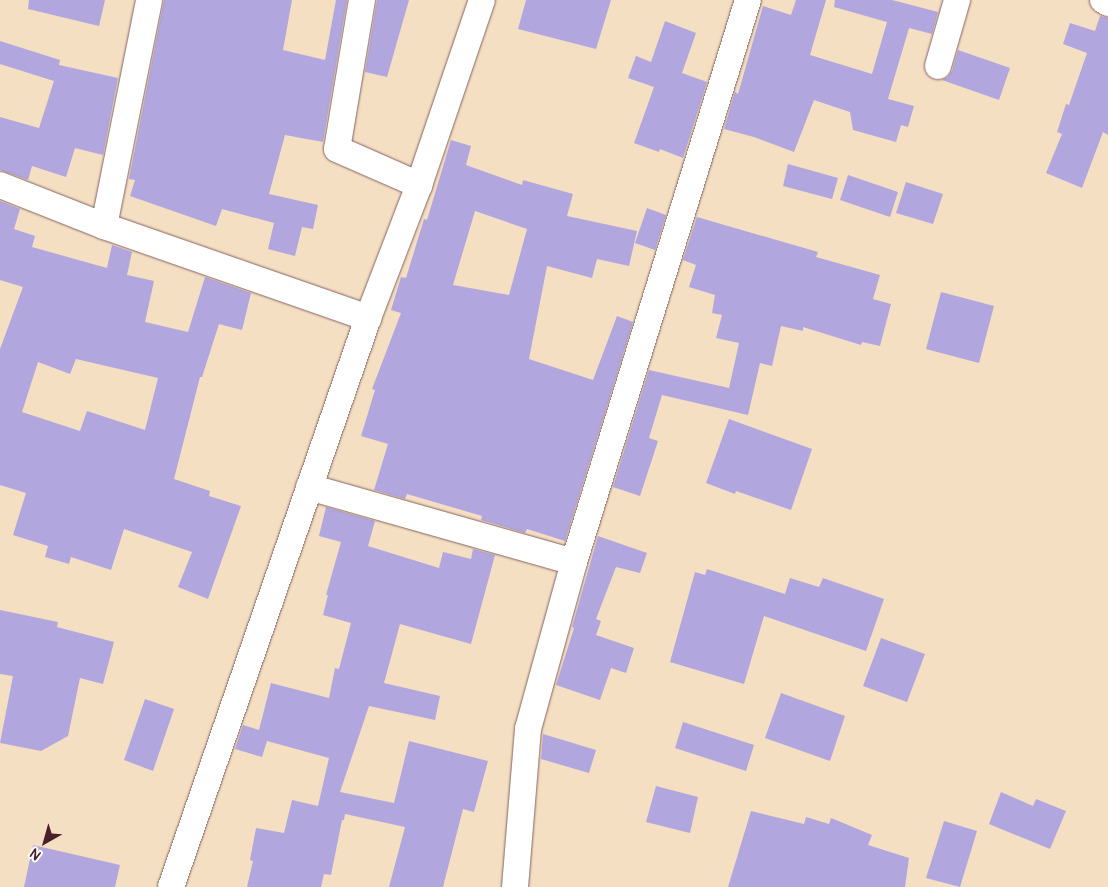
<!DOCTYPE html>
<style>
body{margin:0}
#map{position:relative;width:1108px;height:887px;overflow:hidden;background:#f4dfc3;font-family:Pangolin,sans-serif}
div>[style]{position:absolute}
.building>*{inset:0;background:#b2a6df}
.roads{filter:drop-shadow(0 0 1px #866260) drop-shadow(0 0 1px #866260)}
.street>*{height:26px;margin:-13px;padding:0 13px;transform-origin:13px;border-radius:13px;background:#fff}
span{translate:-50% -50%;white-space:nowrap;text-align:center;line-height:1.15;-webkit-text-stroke:5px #fff;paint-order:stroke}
.north{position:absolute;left:20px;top:817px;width:50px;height:50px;-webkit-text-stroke:4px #fff;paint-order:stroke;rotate:218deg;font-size:14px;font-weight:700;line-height:20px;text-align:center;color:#4a1f2b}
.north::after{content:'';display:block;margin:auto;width:18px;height:22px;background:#4a1f2b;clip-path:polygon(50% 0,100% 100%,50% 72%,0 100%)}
</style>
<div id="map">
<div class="building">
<div style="clip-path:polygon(29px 0,105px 0,99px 26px,28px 9px)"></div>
<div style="clip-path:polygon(164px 0,292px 0,283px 50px,325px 60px,336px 0,347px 0,323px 142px,285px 135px,269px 194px,318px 205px,313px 229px,302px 227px,295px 256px,268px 249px,274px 223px,222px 209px,216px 226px,130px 196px,135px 180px,129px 179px)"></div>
<div style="clip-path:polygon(377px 0,409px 0,387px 77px,365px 72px)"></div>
<div style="clip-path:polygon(526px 0,611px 0,596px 49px,518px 29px)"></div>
<div style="clip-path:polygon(796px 0,826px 0,810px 55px,872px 74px,887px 22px,834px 7px,835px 0,892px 0,938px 12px,932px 34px,909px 28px,888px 99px,914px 106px,908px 127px,901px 125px,896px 142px,853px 130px,850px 112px,814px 100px,794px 152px,754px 137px,724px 129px,735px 92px,738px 94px,763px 6px,791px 15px)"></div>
<div style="clip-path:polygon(1100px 16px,1108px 18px,1108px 135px,1103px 132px,1082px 188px,1046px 173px,1062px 134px,1057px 132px,1066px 104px,1069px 105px,1087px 53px,1063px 44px,1070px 23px,1095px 31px)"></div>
<div style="clip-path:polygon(665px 21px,696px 33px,682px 73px,707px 82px,683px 158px,660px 149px,659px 152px,634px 143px,654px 87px,628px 78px,636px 56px,651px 62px)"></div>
<div style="clip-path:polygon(0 41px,60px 60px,59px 65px,118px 78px,103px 155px,75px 148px,66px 177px,32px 166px,28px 180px,0 170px,0 117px,39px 128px,54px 81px,0 64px)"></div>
<div style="clip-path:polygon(958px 50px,1010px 68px,999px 100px,942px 80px,948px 77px,952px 71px)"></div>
<div style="clip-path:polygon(evenodd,451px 140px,471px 146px,466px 165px,522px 185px,523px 180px,573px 194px,567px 216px,637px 231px,629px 266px,597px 259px,592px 278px,547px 266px,529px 359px,593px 380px,617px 316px,633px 322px,565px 541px,527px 529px,525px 533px,481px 520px,482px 516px,407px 494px,405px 499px,374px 490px,388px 444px,361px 436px,375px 390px,372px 389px,401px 313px,391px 310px,401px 277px,406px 278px,424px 219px,427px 220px,451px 140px,475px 211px,527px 229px,509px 295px,453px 285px,475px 211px)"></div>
<div style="clip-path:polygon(788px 164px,838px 178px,832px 199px,783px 186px)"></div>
<div style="clip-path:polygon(848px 175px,898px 192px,890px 217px,840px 200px)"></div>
<div style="clip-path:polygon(906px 182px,943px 194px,933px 224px,896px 213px)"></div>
<div style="clip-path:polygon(evenodd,0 201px,20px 209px,14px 229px,35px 236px,32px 247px,107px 268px,112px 245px,132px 252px,127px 275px,154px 281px,145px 322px,188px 332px,205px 277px,251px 293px,242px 330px,219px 324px,202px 377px,200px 377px,174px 479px,210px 491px,209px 496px,241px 506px,208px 599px,178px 587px,192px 552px,124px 529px,111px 570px,71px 557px,69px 564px,45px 557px,48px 546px,13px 535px,26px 493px,0 485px,0 349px,23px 287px,0 280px,0 201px,76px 359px,158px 378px,145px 430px,87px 411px,80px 431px,22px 412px,38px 362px,70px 374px,76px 359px)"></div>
<div style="clip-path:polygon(647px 208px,666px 215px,655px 250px,635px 243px)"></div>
<div style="clip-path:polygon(697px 217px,818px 252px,816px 257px,880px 275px,873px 299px,891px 304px,880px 346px,862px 342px,861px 345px,803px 327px,803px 331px,781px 326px,772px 366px,760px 363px,748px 415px,662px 395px,649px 438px,658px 441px,640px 496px,613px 487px,649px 370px,729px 388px,739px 343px,716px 338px,722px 315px,712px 313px,715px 295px,689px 287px,696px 265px,683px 260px)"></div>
<div style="clip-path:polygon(941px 292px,994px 306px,979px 363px,926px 349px)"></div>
<div style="clip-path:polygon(729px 419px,812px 449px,791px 510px,736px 491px,735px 494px,706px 483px)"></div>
<div style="clip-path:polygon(326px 507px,375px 521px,368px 546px,439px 568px,443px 552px,471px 559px,473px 549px,495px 555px,471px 644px,400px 624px,384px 683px,440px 696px,435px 720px,369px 706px,340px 792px,394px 803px,409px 741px,488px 761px,474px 812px,463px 809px,443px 887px,389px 887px,405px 827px,345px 814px,344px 820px,342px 820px,331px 875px,324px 874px,321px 887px,247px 887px,253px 861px,250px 860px,256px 828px,284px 833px,292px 800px,318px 806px,329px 758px,267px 741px,262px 757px,235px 749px,243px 725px,259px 730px,271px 683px,329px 698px,335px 668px,339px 669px,351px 623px,323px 615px,328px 595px,326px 595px,341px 542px,319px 536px)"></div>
<div style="clip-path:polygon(598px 536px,647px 553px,640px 573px,616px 567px,596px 619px,601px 621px,596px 635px,634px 648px,626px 673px,611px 668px,600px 700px,556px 685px,574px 628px,572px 627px)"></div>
<div style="clip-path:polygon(707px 569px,785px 594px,790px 578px,819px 587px,823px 578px,884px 599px,866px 651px,764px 616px,744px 684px,670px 662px,695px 572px,705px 575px)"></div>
<div style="clip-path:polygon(0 610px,58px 622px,57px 627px,114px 642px,103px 684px,80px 678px,68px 736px,41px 751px,0 743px,13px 676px,0 674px)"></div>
<div style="clip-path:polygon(881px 638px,925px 654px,907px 702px,863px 686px)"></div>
<div style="clip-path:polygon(781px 693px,845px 716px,830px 761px,765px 738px)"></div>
<div style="clip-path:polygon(145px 699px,174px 709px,153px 771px,124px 760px)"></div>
<div style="clip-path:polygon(683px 722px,754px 745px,746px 771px,675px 748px)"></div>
<div style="clip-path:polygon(543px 734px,596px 750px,589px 773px,541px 759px)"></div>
<div style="clip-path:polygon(656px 786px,698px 797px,690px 833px,646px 822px)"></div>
<div style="clip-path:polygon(1001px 792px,1033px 806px,1036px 799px,1066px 811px,1050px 849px,989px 824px)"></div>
<div style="clip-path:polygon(751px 811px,804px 824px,806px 817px,829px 824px,831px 818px,872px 835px,868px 845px,909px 858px,905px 887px,728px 887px)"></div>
<div style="clip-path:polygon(944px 821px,977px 831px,960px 887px,926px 878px)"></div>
<div style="clip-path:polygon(33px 845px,120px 865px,115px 887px,24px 887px)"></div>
</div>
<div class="roads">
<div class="street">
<div style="left:362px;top:0;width:151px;rotate:99.5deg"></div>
<div style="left:337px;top:149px;width:90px;rotate:23.7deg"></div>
<div style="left:1103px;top:0;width:6px;rotate:31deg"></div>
<div style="left:938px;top:66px;width:69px;rotate:-73.9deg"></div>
<div style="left:0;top:185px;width:112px;rotate:21.5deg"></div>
<div style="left:104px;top:226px;width:280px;rotate:19.2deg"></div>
<div style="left:104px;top:226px;width:230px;rotate:-78.7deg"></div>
<div style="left:309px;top:487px;width:275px;rotate:15.8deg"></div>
<div style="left:171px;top:887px;width:602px;rotate:-70.9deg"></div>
<div style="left:368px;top:318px;width:142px;rotate:-69deg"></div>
<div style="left:419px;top:185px;width:195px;rotate:-71.2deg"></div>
<div style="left:515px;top:887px;width:159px;rotate:-85.3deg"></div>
<div style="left:528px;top:729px;width:173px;rotate:-74.6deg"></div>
<div style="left:574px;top:562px;width:588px;rotate:-72.8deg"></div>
</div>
</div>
<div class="north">N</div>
</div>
